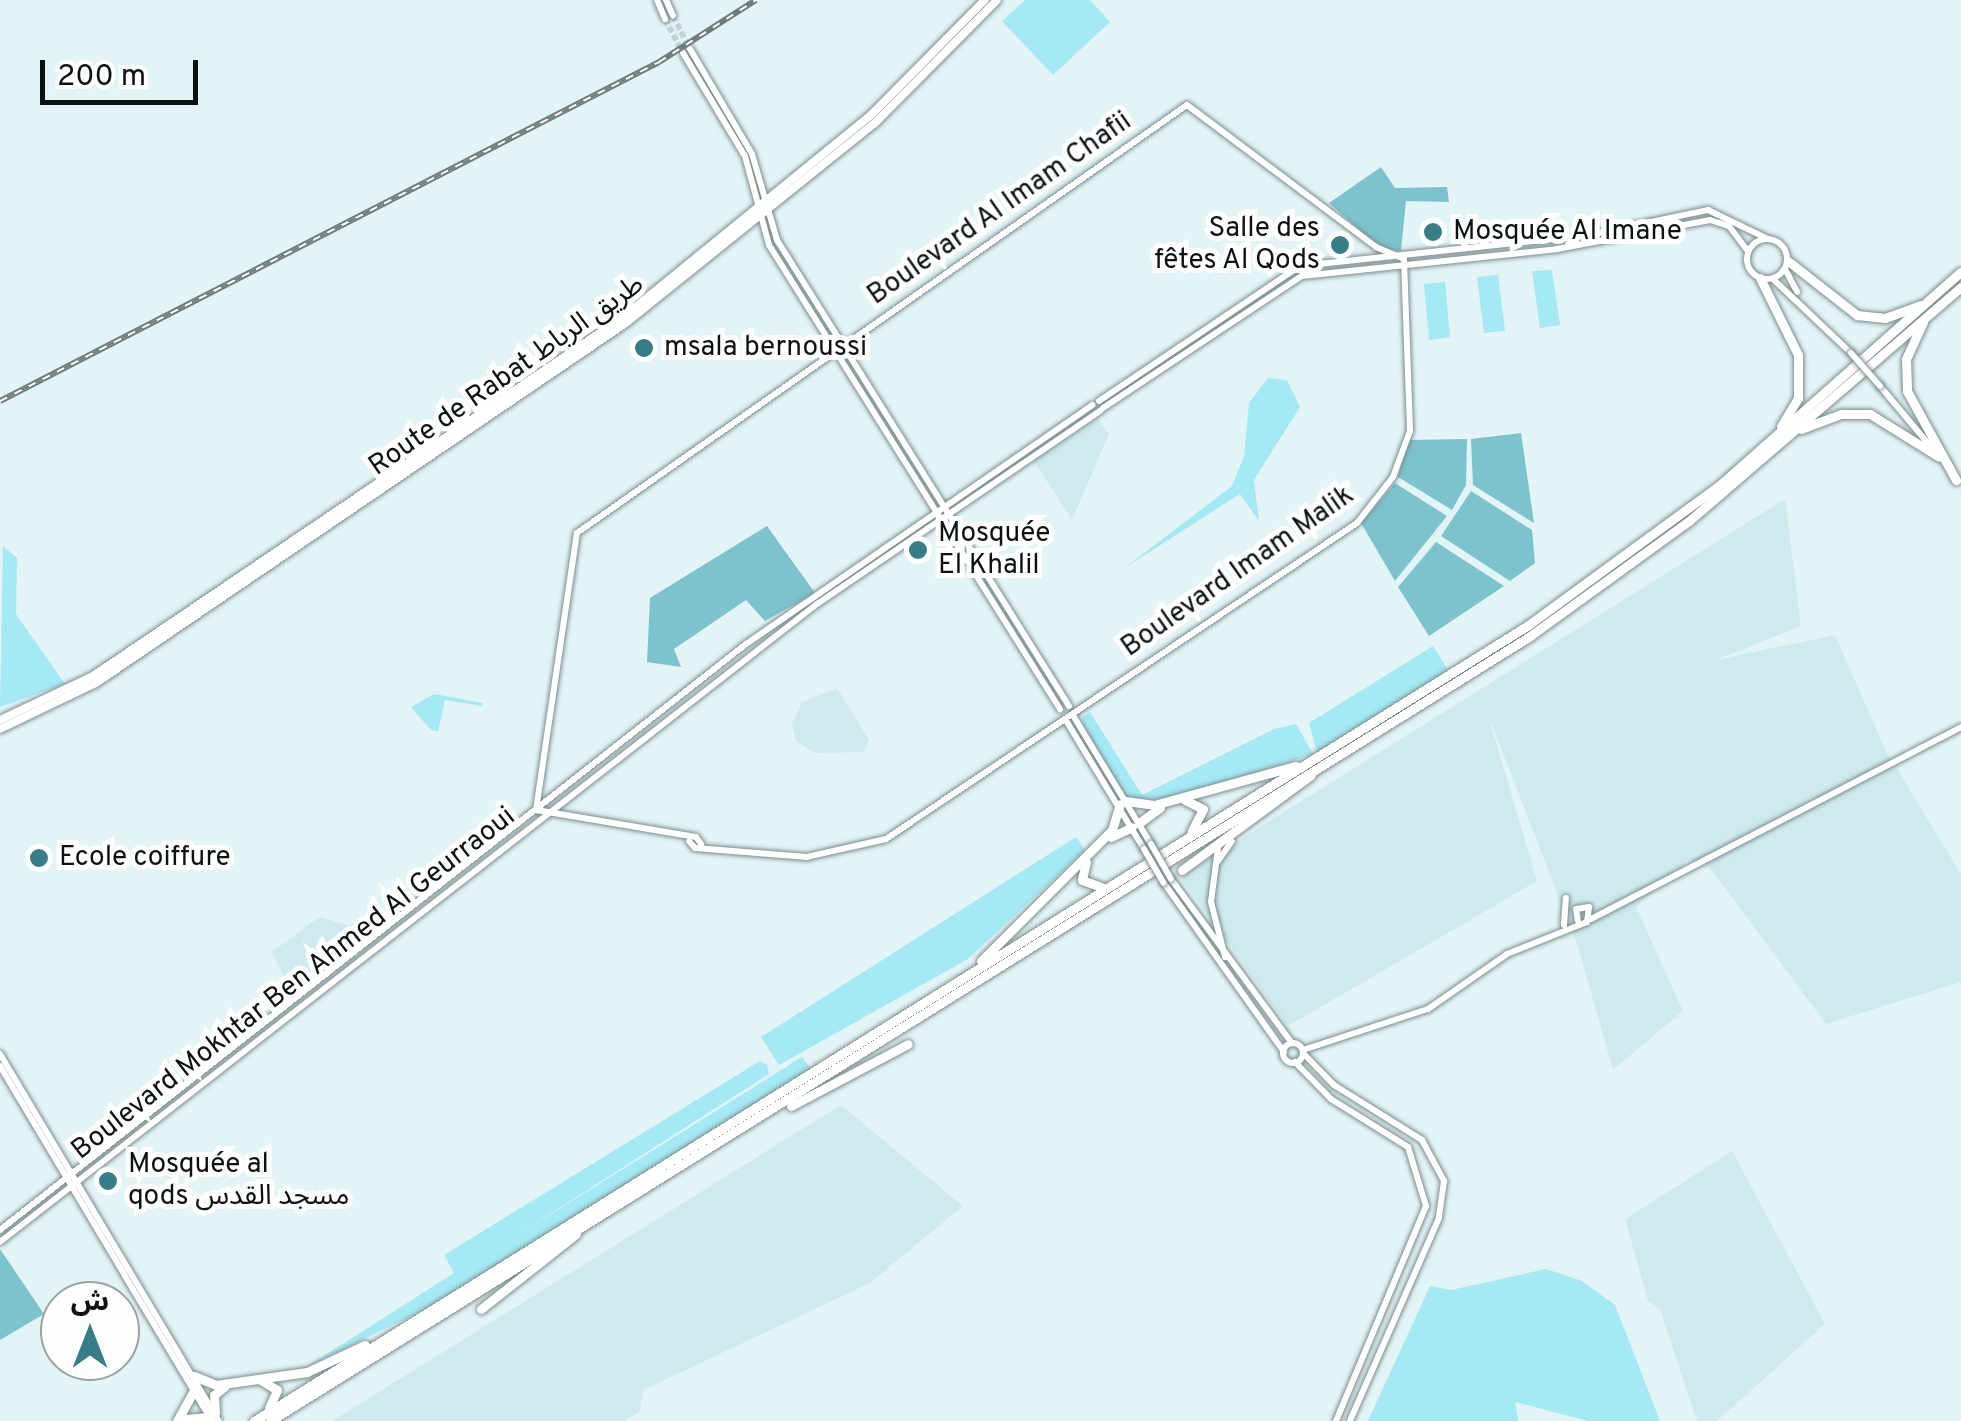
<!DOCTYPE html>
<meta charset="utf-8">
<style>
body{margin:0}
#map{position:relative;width:1961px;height:1421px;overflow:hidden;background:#e3f4f7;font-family:Overpass,"Noto Sans Arabic",sans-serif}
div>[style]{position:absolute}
.built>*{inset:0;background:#cfeaee}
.green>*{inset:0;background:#a4e9f4}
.forest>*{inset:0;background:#7cc3ce}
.secondary-tunnel>*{height:6px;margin-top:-3px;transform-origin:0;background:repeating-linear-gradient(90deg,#c3d2d5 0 6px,transparent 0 9px)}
.roads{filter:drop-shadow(0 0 2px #7c8c8e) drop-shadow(0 0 2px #7c8c8e)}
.secondary>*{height:6px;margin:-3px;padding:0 3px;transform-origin:3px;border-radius:3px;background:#fff}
.secondary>.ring{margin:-3px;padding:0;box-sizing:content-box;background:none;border:6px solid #fff;border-radius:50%}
.primary>*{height:8px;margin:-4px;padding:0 4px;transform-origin:4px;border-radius:4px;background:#fff}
.highway>*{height:9px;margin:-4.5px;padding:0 4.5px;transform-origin:4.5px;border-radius:4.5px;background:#fff}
.rail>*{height:6px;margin-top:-3px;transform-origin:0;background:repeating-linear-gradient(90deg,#fefefe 0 8px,#707b7d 0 16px);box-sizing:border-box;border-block:2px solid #707b7d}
.bridges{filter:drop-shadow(0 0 2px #7c8c8e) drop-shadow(0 0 2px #7c8c8e)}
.secondary-bridge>*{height:6px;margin:-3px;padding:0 3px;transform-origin:3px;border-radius:3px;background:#fff}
.dots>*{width:28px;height:28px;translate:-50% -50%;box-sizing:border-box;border:5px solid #fefefe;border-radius:50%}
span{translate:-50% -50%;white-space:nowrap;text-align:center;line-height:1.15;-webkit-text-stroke:10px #fefefe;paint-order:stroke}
.street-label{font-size:28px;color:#0c1213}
.poi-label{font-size:28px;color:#0c1213}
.right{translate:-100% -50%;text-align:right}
.left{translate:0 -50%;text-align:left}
.north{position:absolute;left:40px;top:1281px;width:100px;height:100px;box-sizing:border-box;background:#fefefe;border:2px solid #9da0a0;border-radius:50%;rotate:0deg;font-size:28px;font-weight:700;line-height:40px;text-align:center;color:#0c1213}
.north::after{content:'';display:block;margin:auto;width:35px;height:45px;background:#367d87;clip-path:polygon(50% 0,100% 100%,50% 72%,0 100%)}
.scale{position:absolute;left:40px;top:60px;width:158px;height:45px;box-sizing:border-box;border:5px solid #0c1213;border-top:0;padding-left:12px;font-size:30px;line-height:35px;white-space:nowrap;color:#0c1213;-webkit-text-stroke:8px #fefefe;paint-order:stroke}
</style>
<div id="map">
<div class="built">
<div style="clip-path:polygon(1098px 419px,1109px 434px,1072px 520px,1034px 461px)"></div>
<div style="clip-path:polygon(1785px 499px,1801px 626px,1716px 660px,1835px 635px,1885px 749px,1961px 874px,1961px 982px,1826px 1024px,1707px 864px,1687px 860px,1636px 907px,1683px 1011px,1613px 1070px,1578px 947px,1487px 712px,1537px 881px,1288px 1026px,1180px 877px)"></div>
<div style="clip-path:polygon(837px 688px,869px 740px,864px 752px,815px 753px,796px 741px,792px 724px,802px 702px)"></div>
<div style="clip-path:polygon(319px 917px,371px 931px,292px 993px,272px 952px)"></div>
<div style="clip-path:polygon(841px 1105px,963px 1206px,870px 1283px,643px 1390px,640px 1411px,625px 1421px,332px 1421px)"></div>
<div style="clip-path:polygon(1732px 1151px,1825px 1324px,1717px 1421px,1697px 1421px,1660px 1309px,1648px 1301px,1625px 1219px)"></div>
</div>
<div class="green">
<div style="clip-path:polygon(1025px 0,1090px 0,1110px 22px,1053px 75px,1002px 21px)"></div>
<div style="clip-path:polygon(1552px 270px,1560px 325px,1540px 328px,1532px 271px)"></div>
<div style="clip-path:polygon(1498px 275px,1505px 331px,1484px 333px,1477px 277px)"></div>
<div style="clip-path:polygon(1445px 282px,1450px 337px,1429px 340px,1424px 284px)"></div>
<div style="clip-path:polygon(1268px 378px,1287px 380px,1300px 407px,1254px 480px,1259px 521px,1240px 494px,1123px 569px,1232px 486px,1244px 456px,1249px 403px)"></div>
<div style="clip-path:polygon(3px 546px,17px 558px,16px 614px,65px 684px,0 707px)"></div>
<div style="clip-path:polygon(1433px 646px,1450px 673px,1317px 753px,1309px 723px)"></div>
<div style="clip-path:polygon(434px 694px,483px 703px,482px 706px,445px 700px,438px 731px,431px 730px,411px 707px)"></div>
<div style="clip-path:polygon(1090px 712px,1142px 795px,1274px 729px,1296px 724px,1313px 754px,1148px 808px,1130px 802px,1086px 734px,1082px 717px)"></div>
<div style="clip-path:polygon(1076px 837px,1085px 850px,968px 959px,779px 1065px,761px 1037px)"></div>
<div style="clip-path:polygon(802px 1057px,811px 1069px,436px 1304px,308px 1366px,454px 1273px,444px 1255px,760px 1061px,767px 1065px,769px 1074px,500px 1246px)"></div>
<div style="clip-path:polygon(1546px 1269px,1582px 1281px,1615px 1305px,1660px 1421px,1588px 1421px,1515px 1402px,1518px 1421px,1368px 1421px,1430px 1286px,1451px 1290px)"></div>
</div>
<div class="forest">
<div style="clip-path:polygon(1381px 167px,1395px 188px,1447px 187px,1449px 202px,1406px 201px,1401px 251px,1381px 249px,1329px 203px)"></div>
<div style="clip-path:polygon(1521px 433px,1534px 523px,1473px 485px,1471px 439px)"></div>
<div style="clip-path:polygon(1467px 439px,1466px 485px,1452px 510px,1398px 477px,1408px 440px)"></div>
<div style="clip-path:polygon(1395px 483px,1447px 516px,1395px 581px,1361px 523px)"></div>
<div style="clip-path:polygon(1471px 491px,1532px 530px,1535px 563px,1510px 581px,1441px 536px)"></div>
<div style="clip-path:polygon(767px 526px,815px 593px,765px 621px,746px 600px,674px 649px,681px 667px,647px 662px,650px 598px)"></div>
<div style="clip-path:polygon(1436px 542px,1504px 586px,1429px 636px,1398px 587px)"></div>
<div style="clip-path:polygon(0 1249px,44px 1314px,0 1340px)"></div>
</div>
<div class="secondary-tunnel">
<div style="left:673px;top:16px;width:37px;rotate:63deg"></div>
<div style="left:665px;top:19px;width:38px;rotate:62deg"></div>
</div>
<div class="roads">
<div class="secondary">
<div style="left:657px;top:0;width:21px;rotate:67deg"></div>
<div style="left:666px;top:0;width:17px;rotate:66deg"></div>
<div style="left:690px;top:49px;width:122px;rotate:59.4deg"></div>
<div style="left:752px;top:154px;width:90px;rotate:73.8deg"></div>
<div style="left:777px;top:240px;width:550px;rotate:57.93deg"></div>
<div style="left:683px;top:53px;width:120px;rotate:59deg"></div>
<div style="left:745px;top:156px;width:92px;rotate:74.9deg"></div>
<div style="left:769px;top:245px;width:548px;rotate:57.91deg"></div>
<div class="ring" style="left:1747px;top:239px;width:34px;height:34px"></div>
<div style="left:1785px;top:269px;width:26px;rotate:62deg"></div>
<div style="left:1773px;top:279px;width:108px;rotate:43.5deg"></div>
<div style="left:1880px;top:386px;width:87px;rotate:50.1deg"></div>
<div style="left:1099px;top:401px;width:242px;rotate:-33.9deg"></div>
<div style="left:1300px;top:266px;width:291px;rotate:-6.1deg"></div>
<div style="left:1589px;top:235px;width:122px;rotate:-11.9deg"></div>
<div style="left:1708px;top:210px;width:67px;rotate:25.8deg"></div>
<div style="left:1103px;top:408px;width:239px;rotate:-33.6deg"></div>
<div style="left:1302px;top:276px;width:256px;rotate:-6deg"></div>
<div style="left:1557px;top:249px;width:156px;rotate:-10.7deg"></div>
<div style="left:1710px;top:220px;width:20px;rotate:18deg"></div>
<div style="left:1729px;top:226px;width:31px;rotate:53deg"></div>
<div style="left:1074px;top:717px;width:149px;rotate:58.8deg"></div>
<div style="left:1067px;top:722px;width:149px;rotate:58.8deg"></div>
<div style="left:536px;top:810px;width:280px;rotate:-81.6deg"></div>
<div style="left:577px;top:533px;width:745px;rotate:-35.06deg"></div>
<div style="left:1187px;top:105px;width:236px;rotate:36.9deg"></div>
<div style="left:1376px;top:247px;width:30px;rotate:23deg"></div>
<div style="left:1404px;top:259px;width:172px;rotate:88deg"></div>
<div style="left:1410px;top:431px;width:49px;rotate:110.3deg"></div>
<div style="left:1393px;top:477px;width:58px;rotate:128deg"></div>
<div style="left:1357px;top:523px;width:567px;rotate:146.14deg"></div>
<div style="left:886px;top:839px;width:81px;rotate:167.2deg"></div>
<div style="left:807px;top:857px;width:112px;rotate:-175.4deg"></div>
<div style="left:695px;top:848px;width:9px;rotate:-131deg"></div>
<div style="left:536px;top:810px;width:162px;rotate:9.6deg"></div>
<div style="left:696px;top:837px;width:9px;rotate:54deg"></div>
<div style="left:1218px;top:848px;width:54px;rotate:97.4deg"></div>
<div style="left:1211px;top:902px;width:57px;rotate:75.7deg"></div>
<div style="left:1218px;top:861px;width:24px;rotate:-55deg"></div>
<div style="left:1171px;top:879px;width:204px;rotate:53.6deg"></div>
<div style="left:1164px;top:883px;width:207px;rotate:54.6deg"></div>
<div style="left:1591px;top:919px;width:417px;rotate:-27.4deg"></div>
<div style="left:1564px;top:925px;width:27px;rotate:-86deg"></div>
<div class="ring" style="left:1283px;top:1043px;width:14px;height:14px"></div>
<div style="left:1303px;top:1050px;width:132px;rotate:-18.2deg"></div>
<div style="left:1428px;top:1009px;width:96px;rotate:-34.8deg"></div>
<div style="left:1507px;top:954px;width:86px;rotate:-21.8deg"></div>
<div style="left:1587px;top:922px;width:15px;rotate:-82deg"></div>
<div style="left:1589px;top:907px;width:13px;rotate:171deg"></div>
<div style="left:1576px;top:909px;width:12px;rotate:81deg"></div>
<div style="left:1303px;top:1053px;width:45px;rotate:45.9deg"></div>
<div style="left:1334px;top:1085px;width:104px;rotate:32deg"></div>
<div style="left:1422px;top:1140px;width:47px;rotate:61.8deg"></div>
<div style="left:1444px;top:1181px;width:37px;rotate:98deg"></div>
<div style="left:1439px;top:1218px;width:222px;rotate:113.7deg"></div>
<div style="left:0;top:1054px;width:427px;rotate:59.2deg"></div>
<div style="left:1295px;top:1062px;width:52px;rotate:45.8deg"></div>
<div style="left:1331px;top:1099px;width:91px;rotate:31.9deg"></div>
<div style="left:1408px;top:1147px;width:62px;rotate:73deg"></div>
<div style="left:1426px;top:1206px;width:233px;rotate:112.7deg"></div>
<div style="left:0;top:1066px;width:244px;rotate:59.2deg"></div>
<div style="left:0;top:1230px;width:949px;rotate:-38.15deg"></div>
<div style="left:746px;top:644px;width:421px;rotate:-34.6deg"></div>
<div style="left:0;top:1242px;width:1037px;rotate:-37.99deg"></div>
<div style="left:817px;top:604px;width:343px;rotate:-34.3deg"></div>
<div style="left:125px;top:1276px;width:169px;rotate:59deg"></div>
</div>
<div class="primary">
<div style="left:0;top:720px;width:103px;rotate:-25.3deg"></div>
<div style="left:93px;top:676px;width:639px;rotate:-34.09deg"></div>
<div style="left:622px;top:318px;width:321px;rotate:-39.2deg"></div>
<div style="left:871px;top:115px;width:162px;rotate:-45.3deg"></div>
<div style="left:0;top:729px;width:106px;rotate:-25.6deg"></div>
<div style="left:96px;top:683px;width:641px;rotate:-34.19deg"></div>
<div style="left:626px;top:323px;width:319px;rotate:-38.8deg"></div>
<div style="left:875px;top:123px;width:173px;rotate:-45.2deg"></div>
</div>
<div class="highway">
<div style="left:1788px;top:261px;width:88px;rotate:38deg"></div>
<div style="left:1857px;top:315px;width:28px;rotate:6deg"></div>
<div style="left:1885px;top:318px;width:38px;rotate:-20deg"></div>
<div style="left:1760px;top:278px;width:86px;rotate:63.7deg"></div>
<div style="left:1798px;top:355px;width:43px;rotate:90deg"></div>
<div style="left:1798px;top:398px;width:33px;rotate:121deg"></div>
<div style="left:1923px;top:322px;width:41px;rotate:114.7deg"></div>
<div style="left:1906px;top:359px;width:32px;rotate:88deg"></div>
<div style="left:1907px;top:391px;width:102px;rotate:61.2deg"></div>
<div style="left:1801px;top:429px;width:43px;rotate:-20.6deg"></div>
<div style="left:1841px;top:414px;width:29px"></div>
<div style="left:1870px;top:414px;width:81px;rotate:31.9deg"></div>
<div style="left:1185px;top:800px;width:20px;rotate:27deg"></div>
<div style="left:1203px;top:809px;width:25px;rotate:117deg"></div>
<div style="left:1126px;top:801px;width:28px;rotate:8deg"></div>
<div style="left:1154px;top:805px;width:147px;rotate:-15.4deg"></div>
<div style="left:1139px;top:823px;width:26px;rotate:-36deg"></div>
<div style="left:1111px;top:837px;width:23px;rotate:-25deg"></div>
<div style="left:1086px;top:862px;width:18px;rotate:103deg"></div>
<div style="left:1082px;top:880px;width:23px;rotate:20deg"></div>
<div style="left:1182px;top:870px;width:160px;rotate:-36.4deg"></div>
<div style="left:981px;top:961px;width:185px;rotate:-45deg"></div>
<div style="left:1112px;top:830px;width:27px;rotate:-73deg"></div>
<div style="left:791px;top:1106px;width:132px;rotate:-27.9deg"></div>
<div style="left:481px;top:1309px;width:121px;rotate:-38.3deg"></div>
<div style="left:194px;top:1376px;width:24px;rotate:22deg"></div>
<div style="left:216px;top:1385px;width:92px;rotate:-8.1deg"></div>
<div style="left:307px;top:1372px;width:64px;rotate:-25deg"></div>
<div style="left:259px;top:1379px;width:21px;rotate:31deg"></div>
<div style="left:277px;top:1390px;width:20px;rotate:114deg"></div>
<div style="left:215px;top:1413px;width:18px;rotate:-93deg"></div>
<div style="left:214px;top:1395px;width:13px;rotate:-39deg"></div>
<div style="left:185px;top:1419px;width:24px;rotate:-5deg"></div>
<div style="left:177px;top:1421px;width:35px;rotate:-61deg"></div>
<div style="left:254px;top:1421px;width:1501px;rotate:-31.99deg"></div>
<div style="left:1527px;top:626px;width:240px;rotate:-36.2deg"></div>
<div style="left:1721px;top:484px;width:320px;rotate:-41.5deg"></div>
<div style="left:270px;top:1421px;width:1485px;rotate:-31.92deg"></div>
<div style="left:1530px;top:636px;width:196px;rotate:-35.9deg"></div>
<div style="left:1689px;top:521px;width:359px;rotate:-40.7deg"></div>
</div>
</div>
<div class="rail">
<div style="left:0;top:401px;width:741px;rotate:-27.22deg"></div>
<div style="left:659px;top:62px;width:115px;rotate:-32.6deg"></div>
</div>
<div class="bridges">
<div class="secondary-bridge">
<div style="left:1851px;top:353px;width:44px;rotate:48.7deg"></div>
<div style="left:1151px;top:844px;width:40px;rotate:60.3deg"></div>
<div style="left:1144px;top:849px;width:39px;rotate:60deg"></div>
</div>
</div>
<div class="dots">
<div style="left:1433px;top:232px;background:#367d87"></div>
<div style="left:1340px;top:245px;background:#367d87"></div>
<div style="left:644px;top:348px;background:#367d87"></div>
<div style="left:918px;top:550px;background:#367d87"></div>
<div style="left:39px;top:858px;background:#367d87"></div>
<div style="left:108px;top:1181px;background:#367d87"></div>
</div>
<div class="street-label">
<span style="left:1000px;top:209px;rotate:-35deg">Boulevard Al Imam Chafii</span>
<span style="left:507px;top:376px;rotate:-35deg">Route de Rabat طريق الرباط</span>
<span style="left:1238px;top:572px;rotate:-35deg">Boulevard Imam Malik</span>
<span style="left:294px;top:984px;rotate:-38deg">Boulevard Mokhtar Ben Ahmed Al Geurraoui</span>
</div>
<div class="poi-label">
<span class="right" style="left:1320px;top:245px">Salle des<br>fêtes Al Qods</span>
<span class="left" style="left:1453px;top:232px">Mosquée Al Imane</span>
<span class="left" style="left:664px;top:348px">msala bernoussi</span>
<span class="left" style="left:938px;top:550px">Mosquée<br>El Khalil</span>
<span class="left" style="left:59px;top:858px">Ecole coiffure</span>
<span class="left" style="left:128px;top:1181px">Mosquée al<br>qods مسجد القدس</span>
</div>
<div class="north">ش</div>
<div class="scale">200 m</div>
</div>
